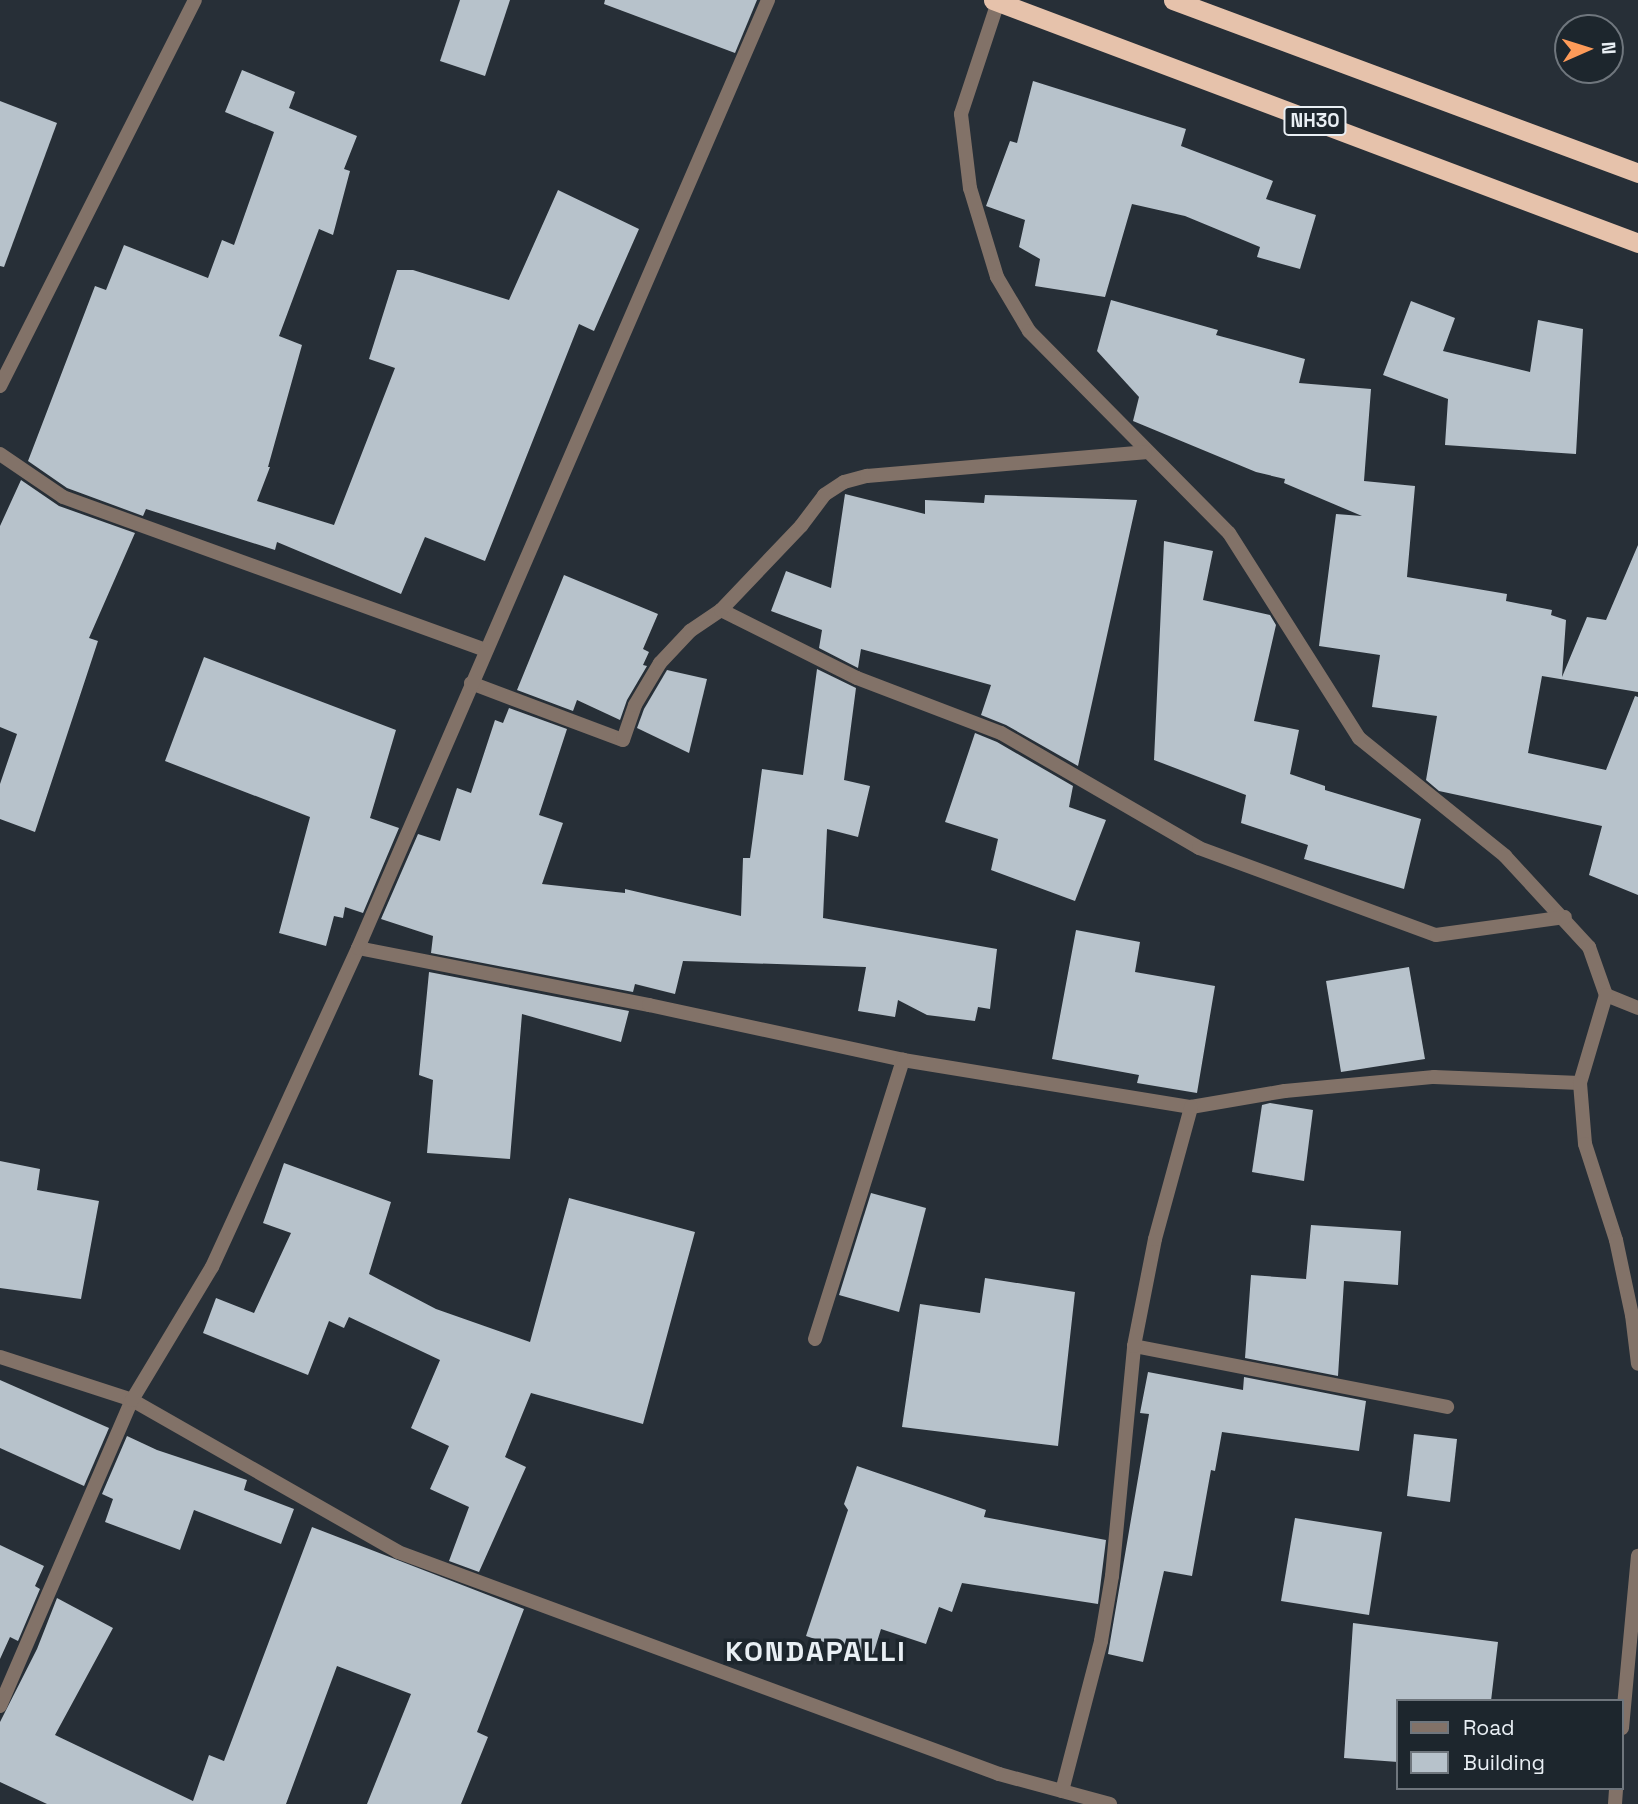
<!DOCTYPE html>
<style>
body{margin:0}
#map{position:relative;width:1638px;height:1804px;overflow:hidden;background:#272f37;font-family:"Space Grotesk",sans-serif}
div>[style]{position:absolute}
.building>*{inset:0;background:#b7c2cb}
.minor>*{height:14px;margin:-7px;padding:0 7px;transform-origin:7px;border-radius:7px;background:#827268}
.tertiary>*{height:14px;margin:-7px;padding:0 7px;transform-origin:7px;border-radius:7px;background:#827268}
.trunk>*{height:19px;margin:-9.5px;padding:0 9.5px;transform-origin:9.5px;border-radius:9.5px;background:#e6c2ab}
span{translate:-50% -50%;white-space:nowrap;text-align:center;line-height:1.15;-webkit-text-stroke:7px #1d262d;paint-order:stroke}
.shield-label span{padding:2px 5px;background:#1d262d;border:2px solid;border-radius:5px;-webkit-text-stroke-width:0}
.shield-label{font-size:19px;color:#e9eff4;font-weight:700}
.district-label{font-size:28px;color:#e9eff4;font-weight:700;letter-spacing:2px}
.legend{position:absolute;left:1396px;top:1699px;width:228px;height:91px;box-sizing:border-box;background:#1d262d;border:2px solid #6f767d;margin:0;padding:9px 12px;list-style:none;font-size:21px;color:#e9eff4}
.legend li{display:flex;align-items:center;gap:14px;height:35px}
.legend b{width:35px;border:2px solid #6f767d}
.north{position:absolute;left:1554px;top:14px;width:70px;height:70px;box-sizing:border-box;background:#1d262d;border:2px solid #6f767d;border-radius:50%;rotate:87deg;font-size:19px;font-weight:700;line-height:28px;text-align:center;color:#e9eff4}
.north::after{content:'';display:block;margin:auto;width:24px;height:32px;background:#fe9b59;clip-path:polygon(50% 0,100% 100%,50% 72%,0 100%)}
</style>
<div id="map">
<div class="building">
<div style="clip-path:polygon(460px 0,510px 0,485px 76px,440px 61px)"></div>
<div style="clip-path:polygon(605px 0,757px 0,735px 53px,604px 4px)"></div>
<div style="clip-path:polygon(242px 70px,295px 92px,289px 108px,357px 136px,344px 169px,350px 171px,333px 235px,319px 229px,279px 336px,302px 345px,268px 467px,270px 467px,257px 501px,334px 525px,395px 368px,369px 359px,397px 270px,413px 270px,509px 300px,558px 190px,639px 229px,594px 331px,579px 324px,485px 561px,425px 537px,401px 594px,277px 542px,275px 550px,146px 509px,143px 516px,67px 488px,28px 461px,95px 286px,106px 290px,124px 245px,208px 278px,222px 240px,234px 245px,274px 132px,225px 112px)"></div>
<div style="clip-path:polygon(1033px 81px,1186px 129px,1181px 146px,1273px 181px,1266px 199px,1316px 215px,1300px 269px,1257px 257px,1260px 247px,1185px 216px,1132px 204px,1105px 297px,1035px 286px,1040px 259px,1019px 247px,1025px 220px,986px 206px,1010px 141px,1017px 143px)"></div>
<div style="clip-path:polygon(0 101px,57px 123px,4px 267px,0 266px)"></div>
<div style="clip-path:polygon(1111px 300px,1218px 330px,1216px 335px,1305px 359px,1299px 383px,1371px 389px,1364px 481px,1415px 486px,1407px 577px,1507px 594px,1506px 601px,1552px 610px,1551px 615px,1566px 620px,1562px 677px,1587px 617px,1606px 620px,1638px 545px,1638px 692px,1542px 676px,1528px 753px,1606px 770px,1635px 696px,1638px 697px,1638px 895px,1589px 875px,1602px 826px,1439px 791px,1426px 780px,1437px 716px,1372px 707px,1380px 655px,1319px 646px,1336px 514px,1362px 516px,1284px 483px,1285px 479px,1256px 472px,1133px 421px,1139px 397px,1097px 351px)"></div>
<div style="clip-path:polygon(1411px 301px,1455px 318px,1443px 351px,1530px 372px,1538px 320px,1583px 329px,1576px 454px,1445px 445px,1448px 399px,1383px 375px)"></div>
<div style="clip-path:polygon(21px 480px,59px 506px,135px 533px,89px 638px,98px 641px,35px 832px,0 819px,0 784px,17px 734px,0 727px,0 526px)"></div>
<div style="clip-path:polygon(845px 494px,925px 514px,925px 500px,984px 503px,985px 495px,1137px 500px,1078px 766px,1006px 725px,981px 715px,991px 685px,861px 649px,858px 668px,819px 648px,822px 630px,771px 611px,786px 571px,831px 588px)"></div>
<div style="clip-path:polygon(1164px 541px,1213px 551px,1203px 600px,1270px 615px,1276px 625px,1254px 721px,1299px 730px,1290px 774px,1325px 786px,1325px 790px,1421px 819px,1404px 889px,1304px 859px,1308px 845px,1241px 823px,1246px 795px,1154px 760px)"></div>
<div style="clip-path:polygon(564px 575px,658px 614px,643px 649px,649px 652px,643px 665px,647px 666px,627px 700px,620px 720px,577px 700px,573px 711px,517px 690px)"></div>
<div style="clip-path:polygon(204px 657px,396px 730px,370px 818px,399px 828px,363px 913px,345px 907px,343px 918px,334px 916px,326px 946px,279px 933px,310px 817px,165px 761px)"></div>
<div style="clip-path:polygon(817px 669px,856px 688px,844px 780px,870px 786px,858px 837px,827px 829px,823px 918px,997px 949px,990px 1009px,978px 1007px,975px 1021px,927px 1015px,898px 1000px,895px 1017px,858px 1011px,866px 967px,683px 961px,675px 994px,635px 984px,633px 992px,431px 953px,433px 936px,381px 919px,418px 834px,440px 841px,457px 788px,471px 793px,495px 720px,503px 723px,509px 708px,567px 729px,539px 815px,563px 823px,542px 884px,625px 893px,625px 889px,741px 916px,743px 858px,750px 858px,762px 769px,803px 775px)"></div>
<div style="clip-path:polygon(667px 670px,707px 679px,689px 753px,637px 728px,644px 709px)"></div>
<div style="clip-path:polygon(975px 733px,997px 742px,1073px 786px,1069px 807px,1106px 820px,1075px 901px,991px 870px,998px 839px,945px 822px)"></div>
<div style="clip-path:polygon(1076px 930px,1140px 942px,1135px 972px,1215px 986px,1197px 1093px,1137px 1083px,1139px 1075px,1052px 1059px)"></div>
<div style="clip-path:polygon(1409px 967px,1425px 1059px,1341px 1072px,1326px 981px)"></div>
<div style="clip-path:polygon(429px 972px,629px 1011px,621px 1042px,522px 1014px,510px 1159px,427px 1153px,433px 1080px,419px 1075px)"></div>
<div style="clip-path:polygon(1270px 1103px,1313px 1110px,1304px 1181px,1252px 1172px,1262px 1105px)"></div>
<div style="clip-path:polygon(0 1161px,40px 1169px,37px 1190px,99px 1201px,81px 1299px,0 1288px)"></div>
<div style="clip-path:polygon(284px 1163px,391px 1202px,369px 1274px,436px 1309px,530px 1342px,569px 1198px,695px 1232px,643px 1424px,531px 1393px,505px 1457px,526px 1467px,479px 1572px,449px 1561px,469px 1507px,430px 1489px,449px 1446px,411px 1428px,440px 1360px,349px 1317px,344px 1328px,329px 1321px,308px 1375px,203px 1333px,216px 1298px,254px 1313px,291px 1233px,263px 1223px)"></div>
<div style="clip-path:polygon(871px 1193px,926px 1208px,899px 1312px,839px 1295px)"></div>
<div style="clip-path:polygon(1311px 1225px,1401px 1231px,1398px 1285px,1344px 1281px,1338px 1376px,1245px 1358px,1251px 1275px,1306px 1279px)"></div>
<div style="clip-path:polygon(985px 1278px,1075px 1292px,1058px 1446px,902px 1427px,920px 1304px,980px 1313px)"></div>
<div style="clip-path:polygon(1148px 1372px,1243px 1390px,1244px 1377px,1366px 1401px,1359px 1451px,1222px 1432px,1215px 1471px,1211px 1470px,1192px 1576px,1164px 1571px,1143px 1662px,1108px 1654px,1149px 1414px,1140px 1413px)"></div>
<div style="clip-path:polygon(0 1380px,109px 1428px,84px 1486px,0 1448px)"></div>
<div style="clip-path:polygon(1414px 1434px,1457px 1439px,1450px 1502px,1407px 1496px)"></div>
<div style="clip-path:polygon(127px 1436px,157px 1450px,247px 1480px,244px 1490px,294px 1509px,281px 1544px,194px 1510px,180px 1550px,105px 1522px,113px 1499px,102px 1494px)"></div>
<div style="clip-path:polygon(857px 1466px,986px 1510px,984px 1517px,1106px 1540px,1098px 1604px,962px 1583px,952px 1612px,939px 1607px,926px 1644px,881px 1629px,872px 1658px,806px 1636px,848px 1510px,844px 1504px)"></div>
<div style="clip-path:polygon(1295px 1518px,1382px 1532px,1369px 1615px,1281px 1601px)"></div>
<div style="clip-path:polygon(312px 1527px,524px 1609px,477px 1732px,488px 1737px,461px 1804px,367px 1804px,411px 1694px,337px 1666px,286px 1804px,47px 1804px,0 1782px,0 1722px,37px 1649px,57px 1598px,113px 1628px,55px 1735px,193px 1801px,209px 1755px,224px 1761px)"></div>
<div style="clip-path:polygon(0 1545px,44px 1566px,35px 1586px,40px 1589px,18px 1641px,10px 1637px,0 1659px)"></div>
<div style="clip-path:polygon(1353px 1623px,1498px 1642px,1491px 1701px,1398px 1701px,1398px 1762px,1344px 1758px)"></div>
</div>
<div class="minor">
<div style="left:998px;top:2px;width:118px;rotate:108.3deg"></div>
<div style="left:961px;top:114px;width:75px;rotate:83.1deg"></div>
<div style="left:970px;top:188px;width:93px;rotate:73.1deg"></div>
<div style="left:997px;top:277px;width:63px;rotate:59.3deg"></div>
<div style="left:1029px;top:331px;width:284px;rotate:45.3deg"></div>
<div style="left:1229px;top:533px;width:243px;rotate:57.6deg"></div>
<div style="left:1359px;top:738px;width:188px;rotate:38.9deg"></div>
<div style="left:1505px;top:856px;width:124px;rotate:47.3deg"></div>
<div style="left:1589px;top:947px;width:51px;rotate:70.5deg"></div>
<div style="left:1606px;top:995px;width:35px;rotate:22deg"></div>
<div style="left:0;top:386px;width:432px;rotate:-63.2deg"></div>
<div style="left:0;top:454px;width:76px;rotate:34.3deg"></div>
<div style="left:63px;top:497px;width:449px;rotate:19.9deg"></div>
<div style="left:721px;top:610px;width:152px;rotate:26.6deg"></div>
<div style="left:857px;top:678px;width:154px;rotate:20.9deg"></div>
<div style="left:1001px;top:733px;width:229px;rotate:30.1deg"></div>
<div style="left:1199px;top:848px;width:252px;rotate:20.2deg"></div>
<div style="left:1436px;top:935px;width:130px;rotate:-7.9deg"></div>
<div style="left:471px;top:683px;width:162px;rotate:20.6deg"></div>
<div style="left:623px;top:740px;width:37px;rotate:-71deg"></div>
<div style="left:635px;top:705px;width:49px;rotate:-59.2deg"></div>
<div style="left:660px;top:663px;width:44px;rotate:-46.8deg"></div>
<div style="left:690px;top:631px;width:37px;rotate:-34deg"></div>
<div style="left:721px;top:610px;width:116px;rotate:-46.4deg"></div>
<div style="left:801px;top:526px;width:39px;rotate:-53deg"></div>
<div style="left:824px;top:495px;width:24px;rotate:-33deg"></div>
<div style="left:844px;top:482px;width:24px;rotate:-15deg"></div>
<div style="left:867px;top:476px;width:279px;rotate:-4.9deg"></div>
<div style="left:358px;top:948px;width:297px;rotate:11.1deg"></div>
<div style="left:649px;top:1005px;width:260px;rotate:12.2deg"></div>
<div style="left:903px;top:1060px;width:292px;rotate:9.3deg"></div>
<div style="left:1191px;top:1107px;width:95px;rotate:-9.7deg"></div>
<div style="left:1285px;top:1091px;width:150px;rotate:-5.4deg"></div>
<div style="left:1434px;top:1077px;width:146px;rotate:2.4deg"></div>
<div style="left:1606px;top:995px;width:92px;rotate:106.5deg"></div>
<div style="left:1580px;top:1083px;width:61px;rotate:85.3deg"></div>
<div style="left:1585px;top:1144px;width:101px;rotate:72.1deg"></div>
<div style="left:1616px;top:1240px;width:77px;rotate:78deg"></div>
<div style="left:1632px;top:1315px;width:49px;rotate:83deg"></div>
<div style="left:815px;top:1339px;width:293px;rotate:-72.5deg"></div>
<div style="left:1134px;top:1346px;width:319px;rotate:11deg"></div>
<div style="left:0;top:1357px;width:139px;rotate:18deg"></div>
<div style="left:132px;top:1400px;width:306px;rotate:29.7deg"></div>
<div style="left:398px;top:1552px;width:641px;rotate:20.27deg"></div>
<div style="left:999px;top:1774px;width:115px;rotate:15.1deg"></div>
<div style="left:1622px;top:1728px;width:173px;rotate:-84.7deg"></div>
<div style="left:1062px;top:1791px;width:155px;rotate:-75.4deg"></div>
<div style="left:1101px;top:1641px;width:66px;rotate:-80.4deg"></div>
<div style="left:1112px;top:1576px;width:231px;rotate:-84.5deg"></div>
<div style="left:1134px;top:1346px;width:109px;rotate:-78.9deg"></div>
<div style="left:1155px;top:1239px;width:137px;rotate:-74.7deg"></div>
<div style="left:1615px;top:1804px;width:16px;rotate:-86deg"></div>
</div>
<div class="tertiary">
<div style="left:0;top:1706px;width:333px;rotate:-66.7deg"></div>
<div style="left:132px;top:1400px;width:155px;rotate:-59deg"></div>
<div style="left:212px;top:1267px;width:351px;rotate:-65.4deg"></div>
<div style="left:358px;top:948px;width:1033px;rotate:-66.61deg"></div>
</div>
<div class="trunk">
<div style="left:993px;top:0;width:689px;rotate:20.64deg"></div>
<div style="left:1173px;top:0;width:496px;rotate:20.4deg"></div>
</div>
<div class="shield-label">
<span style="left:1315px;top:121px">NH30</span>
</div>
<div class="district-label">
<span style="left:816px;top:1651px">KONDAPALLI</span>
</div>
<ul class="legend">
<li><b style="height:9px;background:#827268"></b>Road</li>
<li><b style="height:19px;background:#b7c2cb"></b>Building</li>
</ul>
<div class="north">N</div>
</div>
